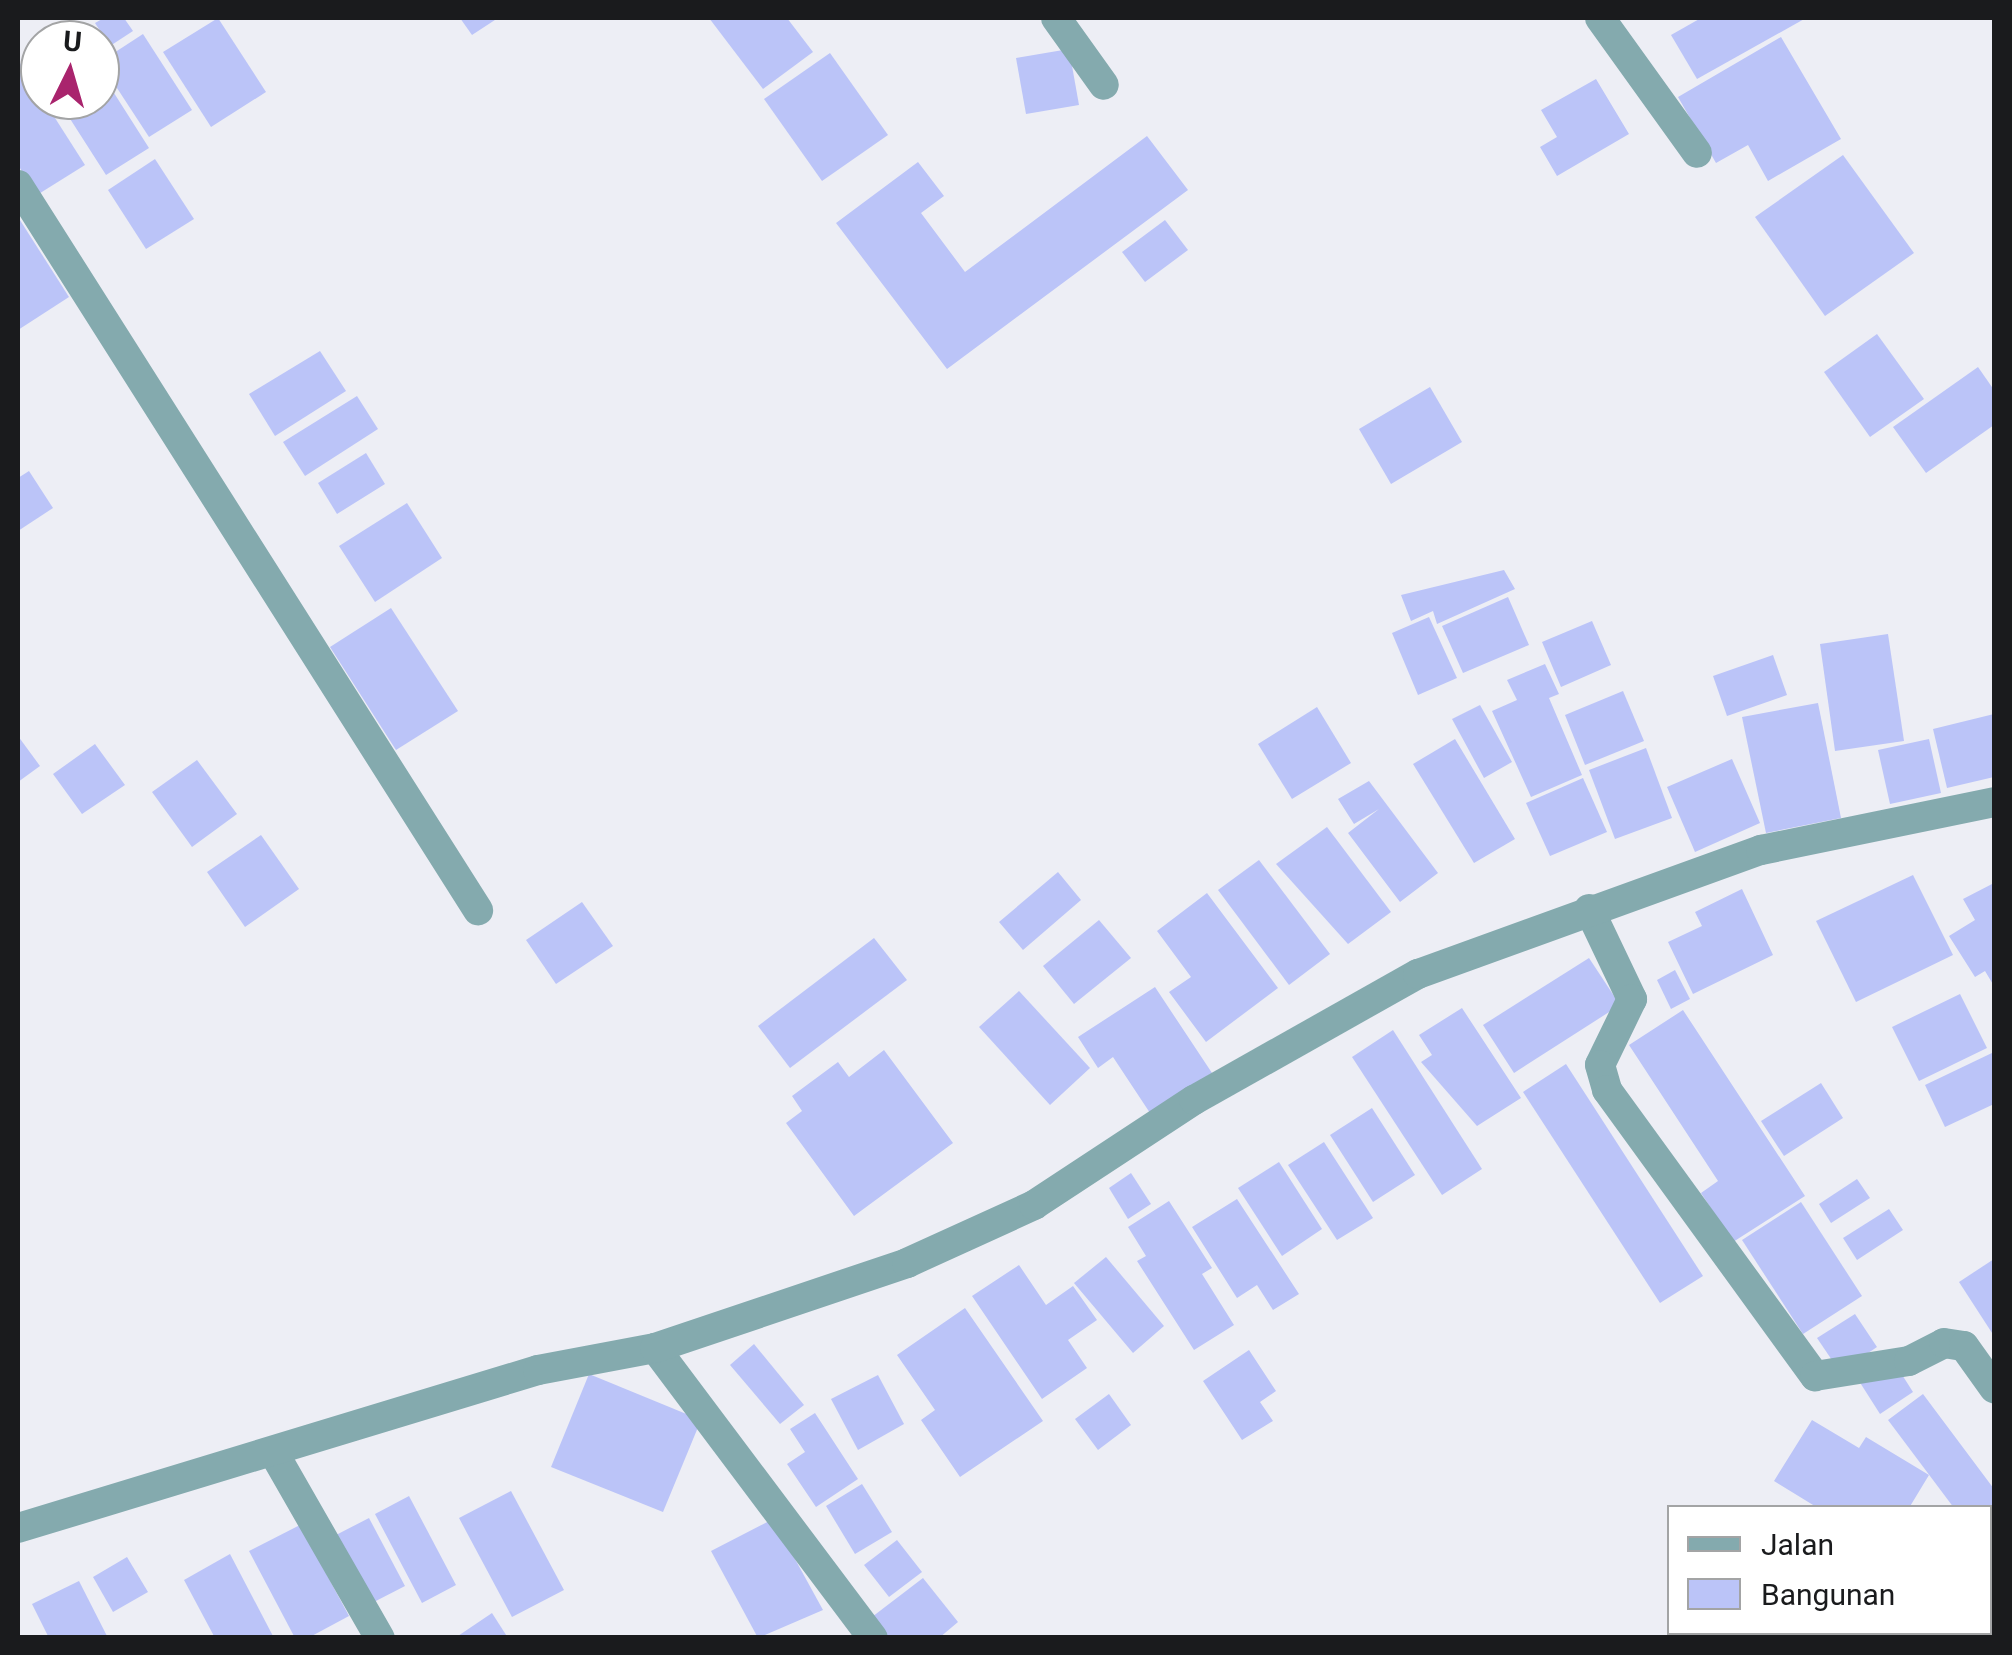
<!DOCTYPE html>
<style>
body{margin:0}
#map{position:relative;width:2012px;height:1655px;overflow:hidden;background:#edeef5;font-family:Roboto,sans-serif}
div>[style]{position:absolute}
.building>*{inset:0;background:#bbc4f8}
.minor>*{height:30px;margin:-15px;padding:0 15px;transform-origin:15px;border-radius:15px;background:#84aaae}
span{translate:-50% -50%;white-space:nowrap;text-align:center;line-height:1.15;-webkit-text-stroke:9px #fff;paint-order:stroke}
.frame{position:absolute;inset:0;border:20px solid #1a1b1d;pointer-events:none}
.legend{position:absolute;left:1667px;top:1505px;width:325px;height:130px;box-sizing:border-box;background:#fff;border:2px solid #a3a4a5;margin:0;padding:12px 18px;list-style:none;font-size:30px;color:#1a1b1d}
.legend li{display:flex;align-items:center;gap:20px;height:50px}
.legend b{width:50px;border:2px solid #a3a4a5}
.north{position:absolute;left:20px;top:20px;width:100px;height:100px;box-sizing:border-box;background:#fff;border:2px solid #a3a4a5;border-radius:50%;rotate:5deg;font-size:28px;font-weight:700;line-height:40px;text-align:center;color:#1a1b1d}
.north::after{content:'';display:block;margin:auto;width:35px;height:45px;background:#a9246d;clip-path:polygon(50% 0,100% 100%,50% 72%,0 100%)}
</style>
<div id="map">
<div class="building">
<div style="clip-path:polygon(104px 18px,124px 18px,133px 31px,110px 46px,95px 23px)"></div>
<div style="clip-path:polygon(218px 18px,266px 92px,211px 127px,163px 52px)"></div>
<div style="clip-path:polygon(460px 18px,498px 18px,472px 35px)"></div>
<div style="clip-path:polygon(709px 18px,787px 18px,813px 52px,763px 89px)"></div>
<div style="clip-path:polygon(1701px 18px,1806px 18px,1697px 79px,1671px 35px)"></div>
<div style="clip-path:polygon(143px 34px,192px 110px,149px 137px,100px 62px)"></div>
<div style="clip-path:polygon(1781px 37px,1841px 139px,1768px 181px,1748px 145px,1716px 163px,1678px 97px)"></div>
<div style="clip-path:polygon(40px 48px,40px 90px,21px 60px)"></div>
<div style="clip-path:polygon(1069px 49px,1079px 105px,1026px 114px,1016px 58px)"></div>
<div style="clip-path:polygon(830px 53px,888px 135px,822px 181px,764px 99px)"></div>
<div style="clip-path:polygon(18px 60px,85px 165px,37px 195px,18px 165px)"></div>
<div style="clip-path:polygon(100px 71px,149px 148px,106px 175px,58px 100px,100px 100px)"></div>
<div style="clip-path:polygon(1596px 79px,1629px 134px,1557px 176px,1540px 147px,1557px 137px,1541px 110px)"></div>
<div style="clip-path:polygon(1147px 136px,1188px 190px,947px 369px,836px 223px,918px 162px,944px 196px,921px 213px,965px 272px)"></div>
<div style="clip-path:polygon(1843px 155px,1914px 253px,1825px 316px,1755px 217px)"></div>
<div style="clip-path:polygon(155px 159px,194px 219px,146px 249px,108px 190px)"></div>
<div style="clip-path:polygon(18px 217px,69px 297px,18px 330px)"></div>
<div style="clip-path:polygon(1165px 220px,1188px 250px,1145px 282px,1122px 252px)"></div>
<div style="clip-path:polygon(1877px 334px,1924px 399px,1870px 437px,1824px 372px)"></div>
<div style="clip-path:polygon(320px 351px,346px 391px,275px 436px,249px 394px)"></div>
<div style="clip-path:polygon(1978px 367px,1994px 390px,1994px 425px,1926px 473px,1893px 427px)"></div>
<div style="clip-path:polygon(1430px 387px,1462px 442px,1391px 484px,1359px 429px)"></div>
<div style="clip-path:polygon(357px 396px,378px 429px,305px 476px,283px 442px)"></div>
<div style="clip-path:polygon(366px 453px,385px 484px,337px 514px,318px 483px)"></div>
<div style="clip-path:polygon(29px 471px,53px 508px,18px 531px,18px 478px)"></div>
<div style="clip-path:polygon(407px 503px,442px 558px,375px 602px,339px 546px)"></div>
<div style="clip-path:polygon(1504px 570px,1515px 589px,1437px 624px,1433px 611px,1411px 621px,1401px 595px)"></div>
<div style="clip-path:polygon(1508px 597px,1529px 645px,1463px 673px,1442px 626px)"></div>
<div style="clip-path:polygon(391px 608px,458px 711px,396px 750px,330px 647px)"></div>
<div style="clip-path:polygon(1429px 617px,1457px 678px,1418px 695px,1392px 633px)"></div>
<div style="clip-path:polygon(1592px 621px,1611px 665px,1561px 687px,1542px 642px)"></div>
<div style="clip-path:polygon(1888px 634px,1904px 741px,1835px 751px,1820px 644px)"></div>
<div style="clip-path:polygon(1773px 655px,1787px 695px,1727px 716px,1713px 676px)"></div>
<div style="clip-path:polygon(1545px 664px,1559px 694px,1549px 698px,1582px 775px,1531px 797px,1492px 711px,1517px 700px,1507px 680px)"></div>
<div style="clip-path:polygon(1623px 691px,1644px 741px,1585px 765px,1565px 715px)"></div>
<div style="clip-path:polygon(1818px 703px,1841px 818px,1766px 833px,1742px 717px)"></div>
<div style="clip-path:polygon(1480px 705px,1512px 762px,1484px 778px,1452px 719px)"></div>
<div style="clip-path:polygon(1317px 707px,1351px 763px,1292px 799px,1258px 744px)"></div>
<div style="clip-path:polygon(1994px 714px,1994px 777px,1947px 788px,1933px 729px)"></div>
<div style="clip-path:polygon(18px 736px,40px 766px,18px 782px)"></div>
<div style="clip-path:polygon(1455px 739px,1515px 839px,1474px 863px,1413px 764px)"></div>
<div style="clip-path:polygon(1929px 739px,1941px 793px,1890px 804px,1878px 750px)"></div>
<div style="clip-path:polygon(95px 744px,125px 785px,82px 814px,53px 774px)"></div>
<div style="clip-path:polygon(1646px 748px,1672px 818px,1615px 839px,1589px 770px)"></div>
<div style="clip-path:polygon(1732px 759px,1760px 823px,1695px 852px,1667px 787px)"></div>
<div style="clip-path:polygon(197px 760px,237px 814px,192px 847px,152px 792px)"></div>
<div style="clip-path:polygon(1583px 778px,1607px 832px,1550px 856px,1526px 803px)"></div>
<div style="clip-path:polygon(1369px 781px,1438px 873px,1400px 902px,1348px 833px,1379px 809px,1354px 824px,1338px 799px)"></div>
<div style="clip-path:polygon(1327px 827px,1391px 912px,1348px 944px,1276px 864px)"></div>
<div style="clip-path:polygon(261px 835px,299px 889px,245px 927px,207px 872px)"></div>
<div style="clip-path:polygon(1259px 860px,1330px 954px,1289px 985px,1218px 890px)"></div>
<div style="clip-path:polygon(1058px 872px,1081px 900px,1023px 950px,999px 922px)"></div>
<div style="clip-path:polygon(1913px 875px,1953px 955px,1856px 1002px,1816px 921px)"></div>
<div style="clip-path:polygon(1994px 883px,1994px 986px,1985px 971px,1975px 977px,1949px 936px,1975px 920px,1963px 899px)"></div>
<div style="clip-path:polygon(1742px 889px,1773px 955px,1693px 994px,1668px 942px,1702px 926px,1695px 912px)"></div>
<div style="clip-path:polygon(1207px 893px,1278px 988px,1206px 1042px,1169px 992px,1191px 977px,1157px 931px)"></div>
<div style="clip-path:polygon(582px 902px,613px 946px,556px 984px,526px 940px)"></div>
<div style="clip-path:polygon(1099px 920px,1131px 958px,1074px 1004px,1043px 966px)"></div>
<div style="clip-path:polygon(874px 938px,907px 980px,790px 1068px,758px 1026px)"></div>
<div style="clip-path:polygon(1589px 958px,1620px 1005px,1514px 1073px,1483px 1025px)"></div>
<div style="clip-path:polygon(1675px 970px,1690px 999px,1671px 1009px,1657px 980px)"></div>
<div style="clip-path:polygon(1155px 987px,1212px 1073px,1150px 1113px,1113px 1057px,1098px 1068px,1078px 1037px)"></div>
<div style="clip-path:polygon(1019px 991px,1090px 1068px,1050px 1105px,979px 1027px)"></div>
<div style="clip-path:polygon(1960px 994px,1987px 1048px,1919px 1081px,1892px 1027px)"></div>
<div style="clip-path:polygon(1462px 1008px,1521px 1098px,1477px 1126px,1421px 1062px,1432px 1055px,1419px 1035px)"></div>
<div style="clip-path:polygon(1683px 1010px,1805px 1196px,1733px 1242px,1701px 1193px,1718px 1181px,1629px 1045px)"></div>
<div style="clip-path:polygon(1393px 1030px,1482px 1169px,1442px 1195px,1352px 1057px)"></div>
<div style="clip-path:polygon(884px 1050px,953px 1143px,854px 1216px,786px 1123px,802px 1111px,792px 1096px,838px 1062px,849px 1077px)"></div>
<div style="clip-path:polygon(1994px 1052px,1994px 1104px,1945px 1127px,1925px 1085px)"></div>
<div style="clip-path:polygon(1566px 1064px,1703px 1276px,1660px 1303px,1523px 1092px)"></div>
<div style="clip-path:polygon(1821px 1083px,1843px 1118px,1784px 1156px,1761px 1121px)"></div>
<div style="clip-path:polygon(1372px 1108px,1415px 1175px,1373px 1202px,1330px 1135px)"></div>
<div style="clip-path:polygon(1324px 1142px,1373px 1218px,1337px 1240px,1288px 1165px)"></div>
<div style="clip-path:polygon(1279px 1162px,1322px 1229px,1282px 1256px,1238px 1188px)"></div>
<div style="clip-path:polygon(1131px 1173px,1151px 1204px,1128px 1219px,1109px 1188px)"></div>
<div style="clip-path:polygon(1857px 1179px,1870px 1198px,1831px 1223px,1819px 1204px)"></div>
<div style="clip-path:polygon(1237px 1199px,1299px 1294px,1273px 1310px,1257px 1285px,1237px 1298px,1192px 1227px)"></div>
<div style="clip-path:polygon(1169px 1201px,1212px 1268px,1202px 1274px,1234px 1325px,1194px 1350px,1137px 1261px,1146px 1256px,1128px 1227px)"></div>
<div style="clip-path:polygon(1801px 1202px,1862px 1296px,1803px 1334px,1742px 1240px)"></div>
<div style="clip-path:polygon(1889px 1209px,1903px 1230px,1857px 1260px,1843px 1238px)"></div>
<div style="clip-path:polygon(1106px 1257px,1164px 1326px,1133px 1353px,1074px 1283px)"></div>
<div style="clip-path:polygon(1994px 1259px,1994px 1336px,1959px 1282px)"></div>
<div style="clip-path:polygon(1019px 1265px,1046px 1305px,1073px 1286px,1097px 1320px,1068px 1340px,1087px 1368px,1042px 1399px,972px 1296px)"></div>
<div style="clip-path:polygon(965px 1308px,1043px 1421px,960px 1477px,921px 1420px,935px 1410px,897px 1355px)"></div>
<div style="clip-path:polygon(1855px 1314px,1877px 1347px,1840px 1372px,1817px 1338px)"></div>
<div style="clip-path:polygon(754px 1344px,804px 1405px,780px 1424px,730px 1365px)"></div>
<div style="clip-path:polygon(1249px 1350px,1276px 1391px,1260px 1402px,1273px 1421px,1242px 1440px,1203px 1381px)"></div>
<div style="clip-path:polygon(1892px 1359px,1913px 1392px,1880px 1414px,1859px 1381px)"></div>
<div style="clip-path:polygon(589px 1374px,701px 1420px,663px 1512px,551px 1467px)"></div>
<div style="clip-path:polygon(878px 1375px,904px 1424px,858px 1450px,831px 1399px)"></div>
<div style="clip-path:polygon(1109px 1394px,1131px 1425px,1098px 1450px,1075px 1419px)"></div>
<div style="clip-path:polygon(1923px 1394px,1994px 1489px,1994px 1579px,1990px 1508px,1954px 1508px,1888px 1420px)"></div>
<div style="clip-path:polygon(815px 1413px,858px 1479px,816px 1507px,787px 1464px,805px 1452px,790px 1429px)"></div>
<div style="clip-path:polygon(1812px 1420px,1859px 1448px,1866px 1437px,1929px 1475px,1909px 1508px,1818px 1508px,1774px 1481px)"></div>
<div style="clip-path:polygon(862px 1484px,892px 1532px,855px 1554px,826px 1506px)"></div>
<div style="clip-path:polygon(511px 1491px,564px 1590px,512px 1617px,459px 1518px)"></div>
<div style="clip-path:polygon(409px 1496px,456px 1585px,422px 1603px,375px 1514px)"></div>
<div style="clip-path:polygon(369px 1518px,405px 1586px,372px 1603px,336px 1535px)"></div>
<div style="clip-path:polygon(773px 1519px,823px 1610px,758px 1638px,711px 1551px)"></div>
<div style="clip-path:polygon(300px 1525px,349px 1616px,308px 1638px,295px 1638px,249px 1551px)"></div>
<div style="clip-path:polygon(897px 1540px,922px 1572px,889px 1597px,864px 1565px)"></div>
<div style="clip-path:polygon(230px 1554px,274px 1638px,215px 1638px,184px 1580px)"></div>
<div style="clip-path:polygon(127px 1557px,148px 1592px,113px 1612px,93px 1577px)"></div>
<div style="clip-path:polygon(923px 1578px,958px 1622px,939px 1638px,881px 1638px,868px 1620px)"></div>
<div style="clip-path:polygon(79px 1581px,108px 1638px,49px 1638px,32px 1604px)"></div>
<div style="clip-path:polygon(492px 1613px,508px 1638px,455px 1638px)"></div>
</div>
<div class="minor">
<div style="left:1056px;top:18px;width:82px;rotate:54.4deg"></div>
<div style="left:1600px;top:18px;width:166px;rotate:54.3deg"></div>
<div style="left:18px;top:185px;width:859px;rotate:57.61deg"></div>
<div style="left:1589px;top:909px;width:100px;rotate:64.5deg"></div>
<div style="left:1632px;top:999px;width:73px;rotate:115.9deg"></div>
<div style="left:1600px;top:1065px;width:26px;rotate:74deg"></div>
<div style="left:1607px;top:1090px;width:354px;rotate:54deg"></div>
<div style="left:1815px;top:1376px;width:95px;rotate:-9.1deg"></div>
<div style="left:1909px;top:1361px;width:39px;rotate:-27deg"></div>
<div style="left:1944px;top:1343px;width:20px;rotate:9deg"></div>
<div style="left:1964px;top:1346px;width:52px;rotate:54.5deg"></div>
<div style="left:655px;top:1348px;width:363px;rotate:53.1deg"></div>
<div style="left:275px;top:1455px;width:211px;rotate:60.2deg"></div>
<div style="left:18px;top:1528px;width:543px;rotate:-16.9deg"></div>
<div style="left:538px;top:1370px;width:119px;rotate:-10.6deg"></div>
<div style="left:655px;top:1348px;width:266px;rotate:-18.6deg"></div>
<div style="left:907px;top:1263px;width:140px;rotate:-24.5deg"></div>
<div style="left:1034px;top:1205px;width:191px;rotate:-33.3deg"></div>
<div style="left:1194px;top:1100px;width:257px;rotate:-29.4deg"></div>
<div style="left:1418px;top:974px;width:365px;rotate:-19.9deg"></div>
<div style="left:1761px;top:850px;width:238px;rotate:-11.6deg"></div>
</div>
<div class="frame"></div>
<ul class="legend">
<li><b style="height:12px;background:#84aaae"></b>Jalan</li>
<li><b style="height:28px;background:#bbc4f8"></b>Bangunan</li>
</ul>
<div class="north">U</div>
</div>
